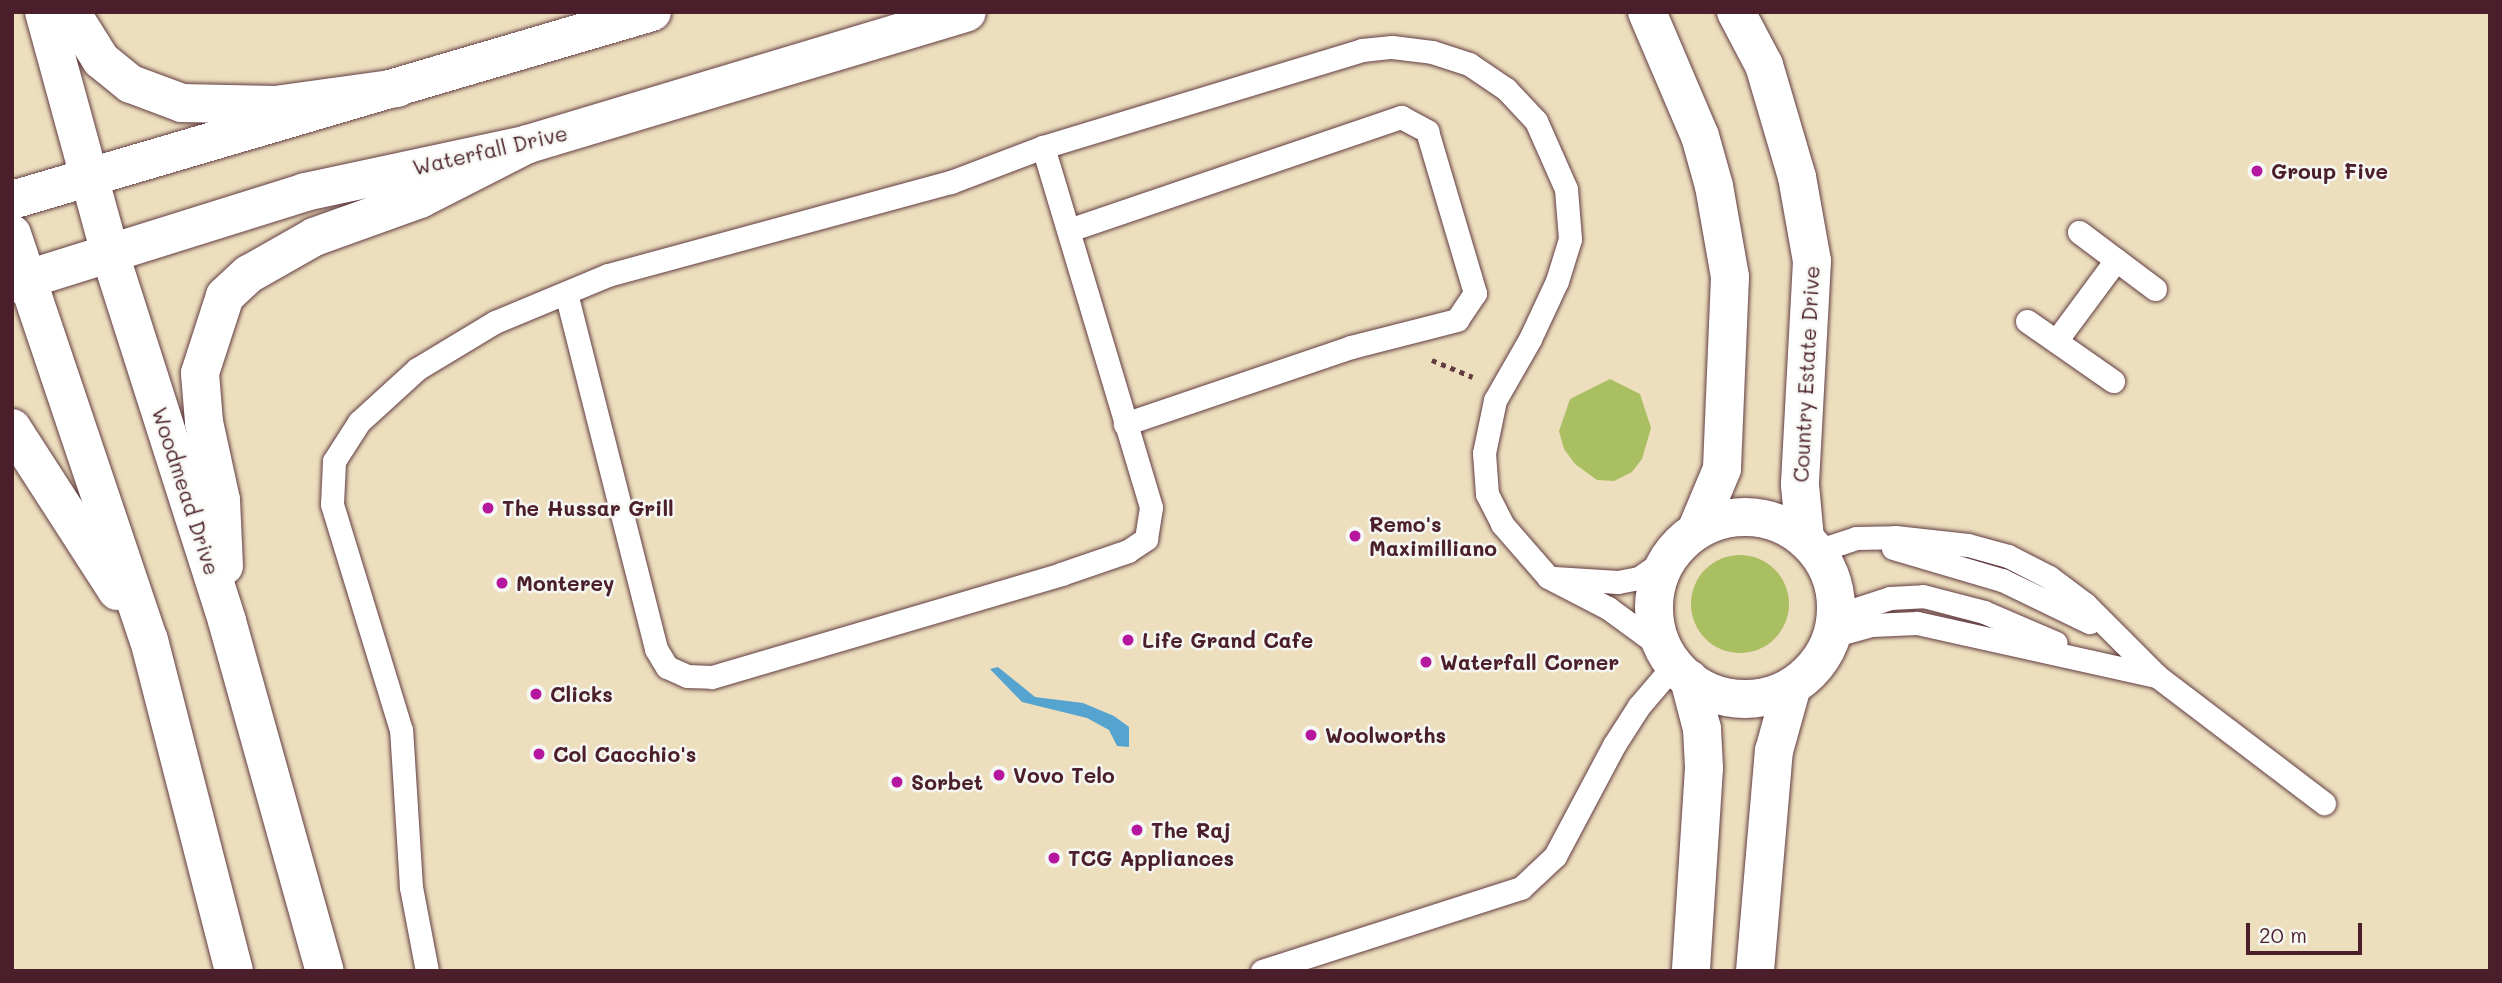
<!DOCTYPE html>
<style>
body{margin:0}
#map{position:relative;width:2502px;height:983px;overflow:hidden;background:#eddfbe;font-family:Mali,sans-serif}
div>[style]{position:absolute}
.green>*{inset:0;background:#aabe62}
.round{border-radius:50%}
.water>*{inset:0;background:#55a4cf}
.path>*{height:4.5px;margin-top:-2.25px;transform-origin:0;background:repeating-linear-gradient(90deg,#623c41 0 5px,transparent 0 10px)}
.roads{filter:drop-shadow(0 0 2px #623c41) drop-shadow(0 0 2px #623c41)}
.lane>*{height:23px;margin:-11.5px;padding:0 11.5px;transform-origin:11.5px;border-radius:11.5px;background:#fff}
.street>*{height:38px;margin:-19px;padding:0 19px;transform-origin:19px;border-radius:19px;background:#fff}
.street>.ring{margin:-19px;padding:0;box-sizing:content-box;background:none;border:38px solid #fff;border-radius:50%}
.secondary>*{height:38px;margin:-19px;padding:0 19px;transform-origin:19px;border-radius:19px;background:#fff}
.primary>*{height:38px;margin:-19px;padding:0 19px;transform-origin:19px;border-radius:19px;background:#fff}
.dots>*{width:19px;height:19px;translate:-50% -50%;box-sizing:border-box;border:4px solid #f6f6f2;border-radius:50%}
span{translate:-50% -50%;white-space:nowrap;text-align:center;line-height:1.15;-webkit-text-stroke:5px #f6f6f2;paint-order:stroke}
.street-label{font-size:21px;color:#4a1f2b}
.poi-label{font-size:21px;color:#4a1f2b;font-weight:700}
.left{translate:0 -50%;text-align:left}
.frame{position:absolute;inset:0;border:14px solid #4a1f2b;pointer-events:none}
.scale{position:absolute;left:2246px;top:923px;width:116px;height:32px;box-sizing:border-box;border:4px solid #4a1f2b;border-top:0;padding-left:9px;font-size:21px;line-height:24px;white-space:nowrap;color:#4a1f2b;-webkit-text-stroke:5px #f6f6f2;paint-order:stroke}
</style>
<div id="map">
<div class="green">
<div style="clip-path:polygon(1610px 379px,1640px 394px,1651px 428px,1642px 459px,1632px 472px,1614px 481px,1597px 480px,1575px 464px,1564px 449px,1559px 431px,1570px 399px)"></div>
<div class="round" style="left:1691px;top:555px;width:98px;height:98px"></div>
</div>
<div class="water">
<div style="clip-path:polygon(998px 667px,1035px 697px,1083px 703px,1114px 716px,1129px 727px,1129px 747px,1117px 746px,1109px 730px,1087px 718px,1022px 702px,990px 669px)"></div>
</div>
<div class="path">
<div style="left:1432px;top:360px;width:44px;rotate:22.5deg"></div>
</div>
<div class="roads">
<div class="lane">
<div style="left:1069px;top:230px;width:351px;rotate:-18.8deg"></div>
<div style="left:1401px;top:117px;width:30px;rotate:28deg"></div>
<div style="left:1427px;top:131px;width:169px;rotate:73.5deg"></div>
<div style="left:1475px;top:293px;width:32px;rotate:124deg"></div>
<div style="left:1457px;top:320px;width:109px;rotate:165.7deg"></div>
<div style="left:1351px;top:347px;width:239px;rotate:161.2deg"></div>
<div style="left:2079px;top:232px;width:95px;rotate:36.9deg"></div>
<div style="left:566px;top:293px;width:367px;rotate:75.8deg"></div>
<div style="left:656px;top:649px;width:21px;rotate:59deg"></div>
<div style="left:667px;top:667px;width:22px;rotate:24deg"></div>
<div style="left:687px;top:676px;width:25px;rotate:2deg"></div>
<div style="left:712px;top:677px;width:364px;rotate:-16.4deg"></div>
<div style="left:1061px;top:574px;width:71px;rotate:-18.9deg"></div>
<div style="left:1128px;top:551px;width:22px;rotate:-34deg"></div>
<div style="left:1146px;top:539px;width:32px;rotate:-81deg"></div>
<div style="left:1151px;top:507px;width:376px;rotate:-106.7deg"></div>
<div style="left:2027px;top:321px;width:105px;rotate:34.9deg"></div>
<div style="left:2056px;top:341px;width:101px;rotate:-53.5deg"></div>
<div style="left:1893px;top:548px;width:114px;rotate:16.4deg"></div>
<div style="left:2002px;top:580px;width:97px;rotate:25.8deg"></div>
<div style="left:1817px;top:551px;width:41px;rotate:-18.4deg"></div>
<div style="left:1856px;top:538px;width:39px;rotate:-1deg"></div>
<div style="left:1895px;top:537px;width:73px;rotate:6.3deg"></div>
<div style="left:1968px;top:545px;width:41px;rotate:15.4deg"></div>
<div style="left:2008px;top:556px;width:46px;rotate:27.1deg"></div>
<div style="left:2049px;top:577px;width:45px;rotate:36.9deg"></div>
<div style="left:2085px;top:604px;width:102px;rotate:45deg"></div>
<div style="left:2157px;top:676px;width:210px;rotate:37.3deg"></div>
<div style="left:1554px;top:578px;width:64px;rotate:3.6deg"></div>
<div style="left:1618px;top:582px;width:21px;rotate:-11deg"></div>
<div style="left:1639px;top:578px;width:38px;rotate:-35deg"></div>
<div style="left:1835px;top:616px;width:58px;rotate:-18.1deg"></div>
<div style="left:1890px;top:598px;width:33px;rotate:-3deg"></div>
<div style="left:1923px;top:596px;width:63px;rotate:14.7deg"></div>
<div style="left:1984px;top:612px;width:78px;rotate:23.3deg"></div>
<div style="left:1832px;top:636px;width:41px;rotate:-15.8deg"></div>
<div style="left:1871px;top:625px;width:46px;rotate:-2.5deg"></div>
<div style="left:1917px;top:623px;width:246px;rotate:12.5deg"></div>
<div style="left:427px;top:971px;width:86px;rotate:-100.8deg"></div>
<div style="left:411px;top:887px;width:157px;rotate:-93.6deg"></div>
<div style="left:401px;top:730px;width:236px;rotate:-107deg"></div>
<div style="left:332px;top:504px;width:43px;rotate:-87.3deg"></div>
<div style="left:334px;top:461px;width:46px;rotate:-57.3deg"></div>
<div style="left:359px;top:422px;width:79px;rotate:-42.4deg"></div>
<div style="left:417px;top:369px;width:91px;rotate:-31.1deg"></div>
<div style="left:495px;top:322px;width:122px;rotate:-22.6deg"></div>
<div style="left:608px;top:275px;width:355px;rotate:-15.2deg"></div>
<div style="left:951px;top:182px;width:98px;rotate:-20.8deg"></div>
<div style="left:1043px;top:147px;width:333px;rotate:-16.9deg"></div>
<div style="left:1362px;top:50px;width:30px;rotate:-6deg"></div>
<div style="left:1392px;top:47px;width:40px;rotate:7.1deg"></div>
<div style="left:1432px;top:52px;width:39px;rotate:18deg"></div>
<div style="left:1469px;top:64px;width:45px;rotate:34deg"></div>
<div style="left:1506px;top:89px;width:44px;rotate:46.8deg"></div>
<div style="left:1536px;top:121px;width:74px;rotate:66.2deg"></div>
<div style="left:1566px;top:189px;width:50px;rotate:85.4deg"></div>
<div style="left:1570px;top:239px;width:44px;rotate:107.2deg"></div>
<div style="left:1557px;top:281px;width:64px;rotate:115deg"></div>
<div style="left:1530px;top:339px;width:70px;rotate:119.8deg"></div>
<div style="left:1495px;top:400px;width:54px;rotate:101.7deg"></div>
<div style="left:1484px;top:453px;width:41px;rotate:85.8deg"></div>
<div style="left:1487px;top:494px;width:34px;rotate:63deg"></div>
<div style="left:1502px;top:524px;width:70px;rotate:49deg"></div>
<div style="left:1548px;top:577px;width:68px;rotate:27.3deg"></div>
<div style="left:1608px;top:608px;width:69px;rotate:36.2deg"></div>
<div style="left:1262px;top:971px;width:272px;rotate:-17.8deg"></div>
<div style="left:1521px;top:888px;width:47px;rotate:-43.3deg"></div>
<div style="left:1555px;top:856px;width:126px;rotate:-62deg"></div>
<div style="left:1614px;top:745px;width:46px;rotate:-57.3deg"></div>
<div style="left:1639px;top:706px;width:54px;rotate:-49.5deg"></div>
</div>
<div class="street">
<div style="left:1647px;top:12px;width:135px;rotate:66.9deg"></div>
<div style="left:1700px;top:136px;width:52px;rotate:74.4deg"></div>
<div style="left:1714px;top:186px;width:92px;rotate:80deg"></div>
<div style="left:1730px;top:277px;width:192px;rotate:92.4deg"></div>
<div style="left:1722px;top:469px;width:67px;rotate:112.8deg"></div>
<div style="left:1736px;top:12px;width:60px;rotate:62.2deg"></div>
<div style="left:1764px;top:65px;width:117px;rotate:73.6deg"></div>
<div style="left:1797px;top:177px;width:85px;rotate:79.9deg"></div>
<div style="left:1812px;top:261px;width:224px;rotate:93.1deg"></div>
<div style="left:1800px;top:485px;width:54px;rotate:84.7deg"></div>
<div class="ring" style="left:1654px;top:517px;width:144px;height:144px"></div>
<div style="left:1689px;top:679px;width:52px;rotate:75.4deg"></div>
<div style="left:1702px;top:729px;width:39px;rotate:87deg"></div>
<div style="left:1704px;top:768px;width:203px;rotate:93.7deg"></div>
<div style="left:1755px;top:971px;width:221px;rotate:-85.1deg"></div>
<div style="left:1774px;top:751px;width:67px;rotate:-74.5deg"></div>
</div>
<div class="secondary">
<div style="left:12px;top:200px;width:667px;rotate:-16.37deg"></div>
<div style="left:12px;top:284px;width:307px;rotate:-17.4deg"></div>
<div style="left:305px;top:192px;width:228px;rotate:-12.1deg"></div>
<div style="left:528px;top:144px;width:458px;rotate:-16.7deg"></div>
</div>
<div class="primary">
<div style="left:44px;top:12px;width:251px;rotate:74.7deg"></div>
<div style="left:110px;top:254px;width:385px;rotate:72.3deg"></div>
<div style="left:227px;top:621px;width:363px;rotate:74.4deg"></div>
<div style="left:71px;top:12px;width:57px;rotate:58deg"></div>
<div style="left:101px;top:60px;width:38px;rotate:39deg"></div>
<div style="left:131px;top:84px;width:54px;rotate:20.4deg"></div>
<div style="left:182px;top:103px;width:93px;rotate:1.2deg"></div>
<div style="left:275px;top:105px;width:124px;rotate:-7.9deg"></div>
<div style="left:12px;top:234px;width:428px;rotate:71.4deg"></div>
<div style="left:149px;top:640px;width:342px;rotate:75.6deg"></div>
<div style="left:12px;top:428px;width:194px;rotate:57.2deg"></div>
<div style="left:224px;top:566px;width:66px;rotate:-92.6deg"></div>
<div style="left:221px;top:500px;width:80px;rotate:-102.3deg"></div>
<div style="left:204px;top:422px;width:49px;rotate:-94.7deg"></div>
<div style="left:200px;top:373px;width:81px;rotate:-72deg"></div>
<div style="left:225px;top:296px;width:33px;rotate:-43deg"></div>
<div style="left:249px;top:274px;width:75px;rotate:-29.6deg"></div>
<div style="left:314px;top:237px;width:113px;rotate:-19.7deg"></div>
<div style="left:420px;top:199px;width:121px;rotate:-27deg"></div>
</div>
</div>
<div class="dots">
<div style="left:2257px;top:171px;background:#b5179e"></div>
<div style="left:488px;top:508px;background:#b5179e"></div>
<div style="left:1355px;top:536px;background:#b5179e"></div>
<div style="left:502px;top:583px;background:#b5179e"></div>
<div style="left:1128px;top:640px;background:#b5179e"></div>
<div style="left:1426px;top:662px;background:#b5179e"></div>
<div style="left:536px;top:694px;background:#b5179e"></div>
<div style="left:1311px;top:735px;background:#b5179e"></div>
<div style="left:539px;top:754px;background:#b5179e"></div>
<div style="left:999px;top:775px;background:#b5179e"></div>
<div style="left:897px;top:782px;background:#b5179e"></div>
<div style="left:1137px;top:830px;background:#b5179e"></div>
<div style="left:1054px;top:858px;background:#b5179e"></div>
</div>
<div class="street-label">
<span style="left:490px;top:150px;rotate:-13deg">Waterfall Drive</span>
<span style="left:1806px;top:374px;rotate:-87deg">Country Estate Drive</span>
<span style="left:186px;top:491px;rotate:72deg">Woodmead Drive</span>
</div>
<div class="poi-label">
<span class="left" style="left:2271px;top:171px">Group Five</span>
<span class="left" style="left:502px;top:508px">The Hussar Grill</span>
<span class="left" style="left:1369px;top:536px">Remo's<br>Maximilliano</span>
<span class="left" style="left:516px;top:583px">Monterey</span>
<span class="left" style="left:1142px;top:640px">Life Grand Cafe</span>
<span class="left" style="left:1440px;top:662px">Waterfall Corner</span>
<span class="left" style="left:550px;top:694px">Clicks</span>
<span class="left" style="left:1325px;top:735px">Woolworths</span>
<span class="left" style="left:553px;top:754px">Col Cacchio's</span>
<span class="left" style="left:1013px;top:775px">Vovo Telo</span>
<span class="left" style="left:911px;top:782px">Sorbet</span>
<span class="left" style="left:1151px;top:830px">The Raj</span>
<span class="left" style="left:1068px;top:858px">TCG Appliances</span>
</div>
<div class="frame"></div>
<div class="scale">20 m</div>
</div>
